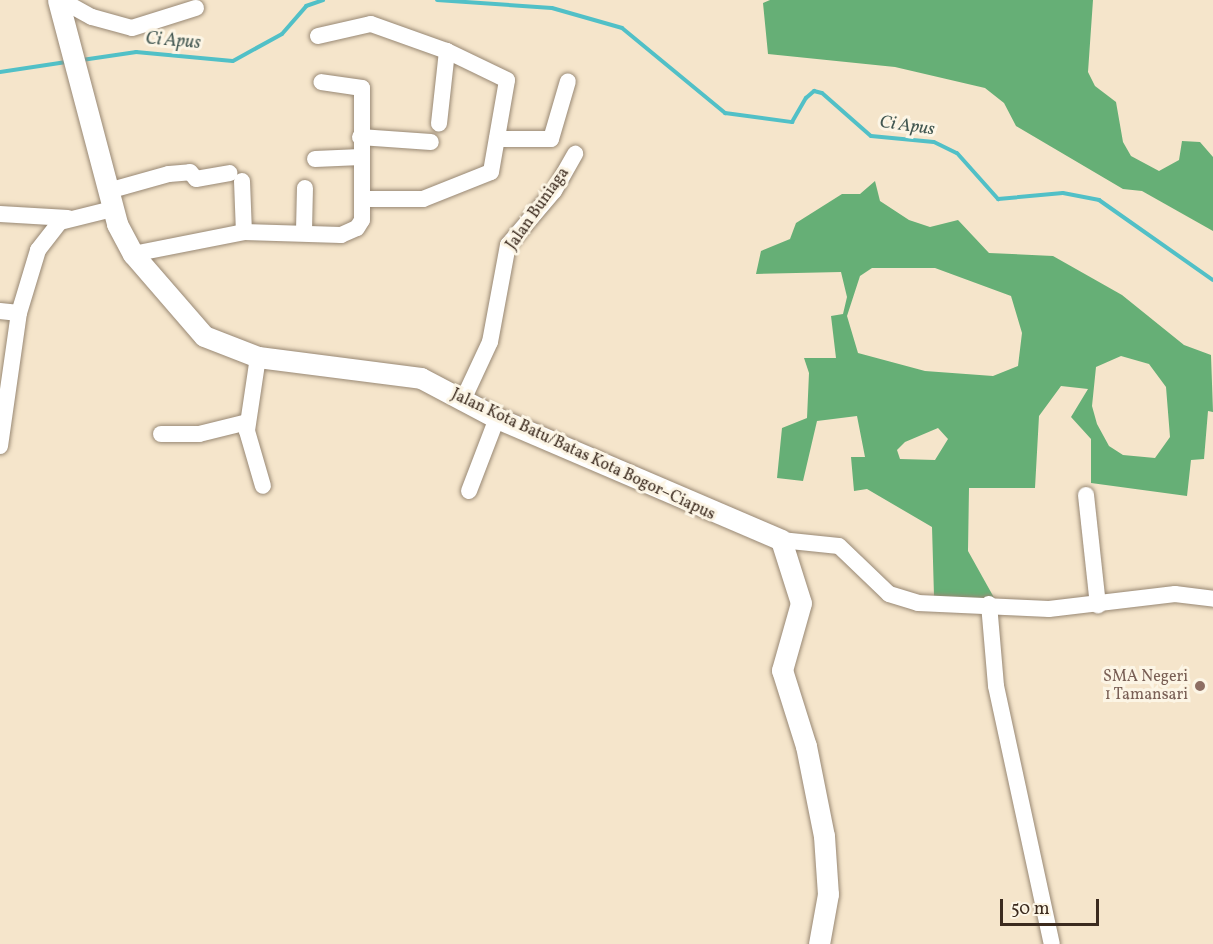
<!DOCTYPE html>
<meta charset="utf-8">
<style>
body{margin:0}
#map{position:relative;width:1213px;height:944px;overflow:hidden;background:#f5e5cb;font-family:Vollkorn,serif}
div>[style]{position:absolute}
.forest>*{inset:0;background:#66af76}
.stream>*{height:4px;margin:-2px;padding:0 2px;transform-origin:2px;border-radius:2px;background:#51c0c7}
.roads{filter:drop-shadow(0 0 2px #988874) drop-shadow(0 0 2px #988874)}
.minor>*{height:16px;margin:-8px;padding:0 8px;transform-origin:8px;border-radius:8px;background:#fff}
.major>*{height:21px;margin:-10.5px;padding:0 10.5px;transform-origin:10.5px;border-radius:10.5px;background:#fff}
.dots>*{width:16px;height:16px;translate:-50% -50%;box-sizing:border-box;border:3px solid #fcf5e5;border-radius:50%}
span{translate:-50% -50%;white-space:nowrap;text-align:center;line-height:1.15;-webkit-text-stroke:6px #fcf5e5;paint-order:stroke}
.street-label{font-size:16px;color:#3b2a1e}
.education-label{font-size:16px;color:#785e54}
.right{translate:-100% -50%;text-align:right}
.water-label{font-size:18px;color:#425751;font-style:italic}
.scale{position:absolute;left:1000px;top:899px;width:99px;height:27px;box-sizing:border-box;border:3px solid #3b2a1e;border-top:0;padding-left:8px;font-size:18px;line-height:21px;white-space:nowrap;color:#3b2a1e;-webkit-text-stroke:4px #fcf5e5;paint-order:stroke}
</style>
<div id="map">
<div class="forest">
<div style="clip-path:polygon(770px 0,1093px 0,1088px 72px,1095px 86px,1116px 102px,1123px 142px,1131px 156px,1159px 171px,1179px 160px,1182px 141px,1200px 142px,1213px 157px,1213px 231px,1142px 191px,1123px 189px,1016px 126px,1004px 103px,985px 88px,895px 67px,768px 54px,763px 3px)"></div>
<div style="clip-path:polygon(evenodd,875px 181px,880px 201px,909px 220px,930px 227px,958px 220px,989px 253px,1053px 256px,1122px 295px,1184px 345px,1211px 355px,1213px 412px,1208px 411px,1204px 459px,1191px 460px,1187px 496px,1091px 483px,1091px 439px,1071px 417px,1088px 389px,1061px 386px,1039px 416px,1035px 488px,969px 488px,968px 551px,997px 603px,934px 596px,932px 527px,867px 489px,854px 491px,851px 457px,865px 457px,857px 416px,817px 421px,803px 481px,777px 478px,782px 428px,807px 418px,809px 373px,804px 358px,836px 358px,831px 316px,843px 314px,847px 297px,841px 272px,756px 274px,761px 251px,790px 239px,796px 223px,842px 194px,860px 194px,875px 181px,872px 268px,935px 268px,1011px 296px,1022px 333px,1018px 366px,993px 376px,925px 371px,858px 353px,847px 316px,860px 276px,872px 268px,875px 181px,1121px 356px,1149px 364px,1166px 387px,1170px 437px,1155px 458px,1123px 455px,1109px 446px,1097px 424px,1092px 406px,1096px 367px,1121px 356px,875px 181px,938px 428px,948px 439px,935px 460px,900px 459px,897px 450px,905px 442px,938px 428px)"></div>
</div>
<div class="stream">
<div style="left:437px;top:0;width:115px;rotate:4deg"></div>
<div style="left:552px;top:8px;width:73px;rotate:15.9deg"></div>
<div style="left:622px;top:28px;width:134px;rotate:39.5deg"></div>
<div style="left:725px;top:113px;width:68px;rotate:7.7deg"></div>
<div style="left:792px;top:122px;width:28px;rotate:-60deg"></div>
<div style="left:806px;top:98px;width:11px;rotate:-41deg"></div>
<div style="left:814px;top:91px;width:8px;rotate:14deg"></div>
<div style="left:822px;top:93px;width:65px;rotate:41.3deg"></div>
<div style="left:871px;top:136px;width:63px;rotate:5.4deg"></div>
<div style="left:934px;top:142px;width:25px;rotate:26deg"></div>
<div style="left:957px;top:153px;width:62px;rotate:48.3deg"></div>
<div style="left:998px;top:199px;width:65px;rotate:-5.3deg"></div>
<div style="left:1063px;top:193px;width:37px;rotate:11deg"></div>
<div style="left:1099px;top:200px;width:139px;rotate:35.1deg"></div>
<div style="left:82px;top:60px;width:55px;rotate:-8.4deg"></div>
<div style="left:136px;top:52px;width:97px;rotate:5.3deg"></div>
<div style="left:233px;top:61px;width:56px;rotate:-28.9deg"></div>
<div style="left:282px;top:34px;width:37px;rotate:-49deg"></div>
<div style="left:306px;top:6px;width:18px;rotate:-19deg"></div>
<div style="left:0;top:72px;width:67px;rotate:-8.6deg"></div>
</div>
<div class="roads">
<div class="minor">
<div style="left:61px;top:0;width:35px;rotate:29deg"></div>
<div style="left:92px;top:17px;width:41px;rotate:15.4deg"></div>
<div style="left:132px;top:28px;width:67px;rotate:-17.4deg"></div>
<div style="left:318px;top:36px;width:54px;rotate:-12.8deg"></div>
<div style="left:371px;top:24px;width:81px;rotate:19.6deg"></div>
<div style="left:447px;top:51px;width:73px;rotate:96.3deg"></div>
<div style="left:360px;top:137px;width:71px;rotate:4deg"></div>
<div style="left:497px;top:139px;width:54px"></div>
<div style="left:551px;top:139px;width:60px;rotate:-73.7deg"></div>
<div style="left:315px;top:159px;width:46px;rotate:-2.5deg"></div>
<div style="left:242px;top:181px;width:51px;rotate:87.8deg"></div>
<div style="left:108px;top:191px;width:63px;rotate:-15.6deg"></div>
<div style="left:169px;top:174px;width:21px;rotate:-5deg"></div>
<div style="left:190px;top:172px;width:9px;rotate:49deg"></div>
<div style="left:196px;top:179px;width:34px;rotate:-10deg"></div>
<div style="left:362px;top:199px;width:61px"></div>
<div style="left:423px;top:199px;width:73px;rotate:-21.7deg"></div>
<div style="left:491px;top:172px;width:93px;rotate:-80.1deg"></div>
<div style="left:507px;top:80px;width:67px;rotate:-154.2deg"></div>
<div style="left:0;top:214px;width:68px;rotate:3.4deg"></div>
<div style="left:304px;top:231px;width:43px;rotate:-88.7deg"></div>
<div style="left:133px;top:254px;width:113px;rotate:-11.2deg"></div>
<div style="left:244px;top:232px;width:97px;rotate:1.8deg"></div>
<div style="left:341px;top:235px;width:17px;rotate:-24deg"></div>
<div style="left:357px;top:228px;width:9px;rotate:-58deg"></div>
<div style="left:362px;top:220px;width:132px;rotate:-90deg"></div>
<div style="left:362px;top:88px;width:41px;rotate:-171.7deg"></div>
<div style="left:0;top:311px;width:19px;rotate:6deg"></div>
<div style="left:258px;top:357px;width:75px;rotate:98.5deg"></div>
<div style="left:247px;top:431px;width:57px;rotate:73.8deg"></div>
<div style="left:462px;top:402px;width:66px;rotate:-65deg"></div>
<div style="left:490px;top:342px;width:99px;rotate:-79.5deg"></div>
<div style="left:508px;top:245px;width:71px;rotate:-49.6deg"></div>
<div style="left:554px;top:191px;width:43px;rotate:-60.4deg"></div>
<div style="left:161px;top:434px;width:38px"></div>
<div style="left:199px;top:434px;width:50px;rotate:-13.8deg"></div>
<div style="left:0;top:446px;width:134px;rotate:-81.9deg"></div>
<div style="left:19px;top:313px;width:66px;rotate:-73.2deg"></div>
<div style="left:38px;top:250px;width:36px;rotate:-52deg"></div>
<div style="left:60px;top:222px;width:54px;rotate:-14deg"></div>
<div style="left:469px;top:491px;width:78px;rotate:-69deg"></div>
<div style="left:1086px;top:495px;width:111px;rotate:83.8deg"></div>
<div style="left:781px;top:540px;width:58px;rotate:5.9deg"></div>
<div style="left:839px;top:546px;width:69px;rotate:43.8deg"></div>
<div style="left:889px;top:594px;width:30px;rotate:17deg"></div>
<div style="left:918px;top:603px;width:131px;rotate:2.6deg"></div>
<div style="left:1049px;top:609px;width:127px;rotate:-6.8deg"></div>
<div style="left:1175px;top:594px;width:38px;rotate:7deg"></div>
<div style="left:989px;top:604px;width:82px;rotate:85.1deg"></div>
<div style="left:996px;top:686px;width:264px;rotate:77.8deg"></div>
</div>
<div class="major">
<div style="left:58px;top:0;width:232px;rotate:75.2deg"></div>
<div style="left:117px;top:224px;width:34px;rotate:62deg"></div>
<div style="left:133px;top:254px;width:108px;rotate:49.1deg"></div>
<div style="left:204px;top:336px;width:58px;rotate:21.3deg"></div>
<div style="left:258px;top:357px;width:164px;rotate:7.3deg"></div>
<div style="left:421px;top:378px;width:86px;rotate:27.8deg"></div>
<div style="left:497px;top:418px;width:309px;rotate:23.2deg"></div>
<div style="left:781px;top:540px;width:66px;rotate:72.4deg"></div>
<div style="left:801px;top:603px;width:70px;rotate:105.8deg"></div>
<div style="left:782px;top:670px;width:80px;rotate:72.5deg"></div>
<div style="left:806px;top:746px;width:92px;rotate:78.7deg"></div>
<div style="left:824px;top:836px;width:58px;rotate:86.1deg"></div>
<div style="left:828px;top:894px;width:51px;rotate:100.2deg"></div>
</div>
</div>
<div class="dots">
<div style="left:1200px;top:686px;background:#8d6e63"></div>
</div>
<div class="street-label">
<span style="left:538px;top:209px;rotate:-55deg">Jalan Buniaga</span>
<span style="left:583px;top:455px;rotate:25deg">Jalan Kota Batu/Batas Kota Bogor–Ciapus</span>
</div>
<div class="education-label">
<span class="right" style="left:1188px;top:686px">SMA Negeri<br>1 Tamansari</span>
</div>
<div class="water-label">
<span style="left:173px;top:42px;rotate:5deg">Ci Apus</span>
<span style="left:907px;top:127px;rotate:8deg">Ci Apus</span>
</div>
<div class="scale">50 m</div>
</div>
